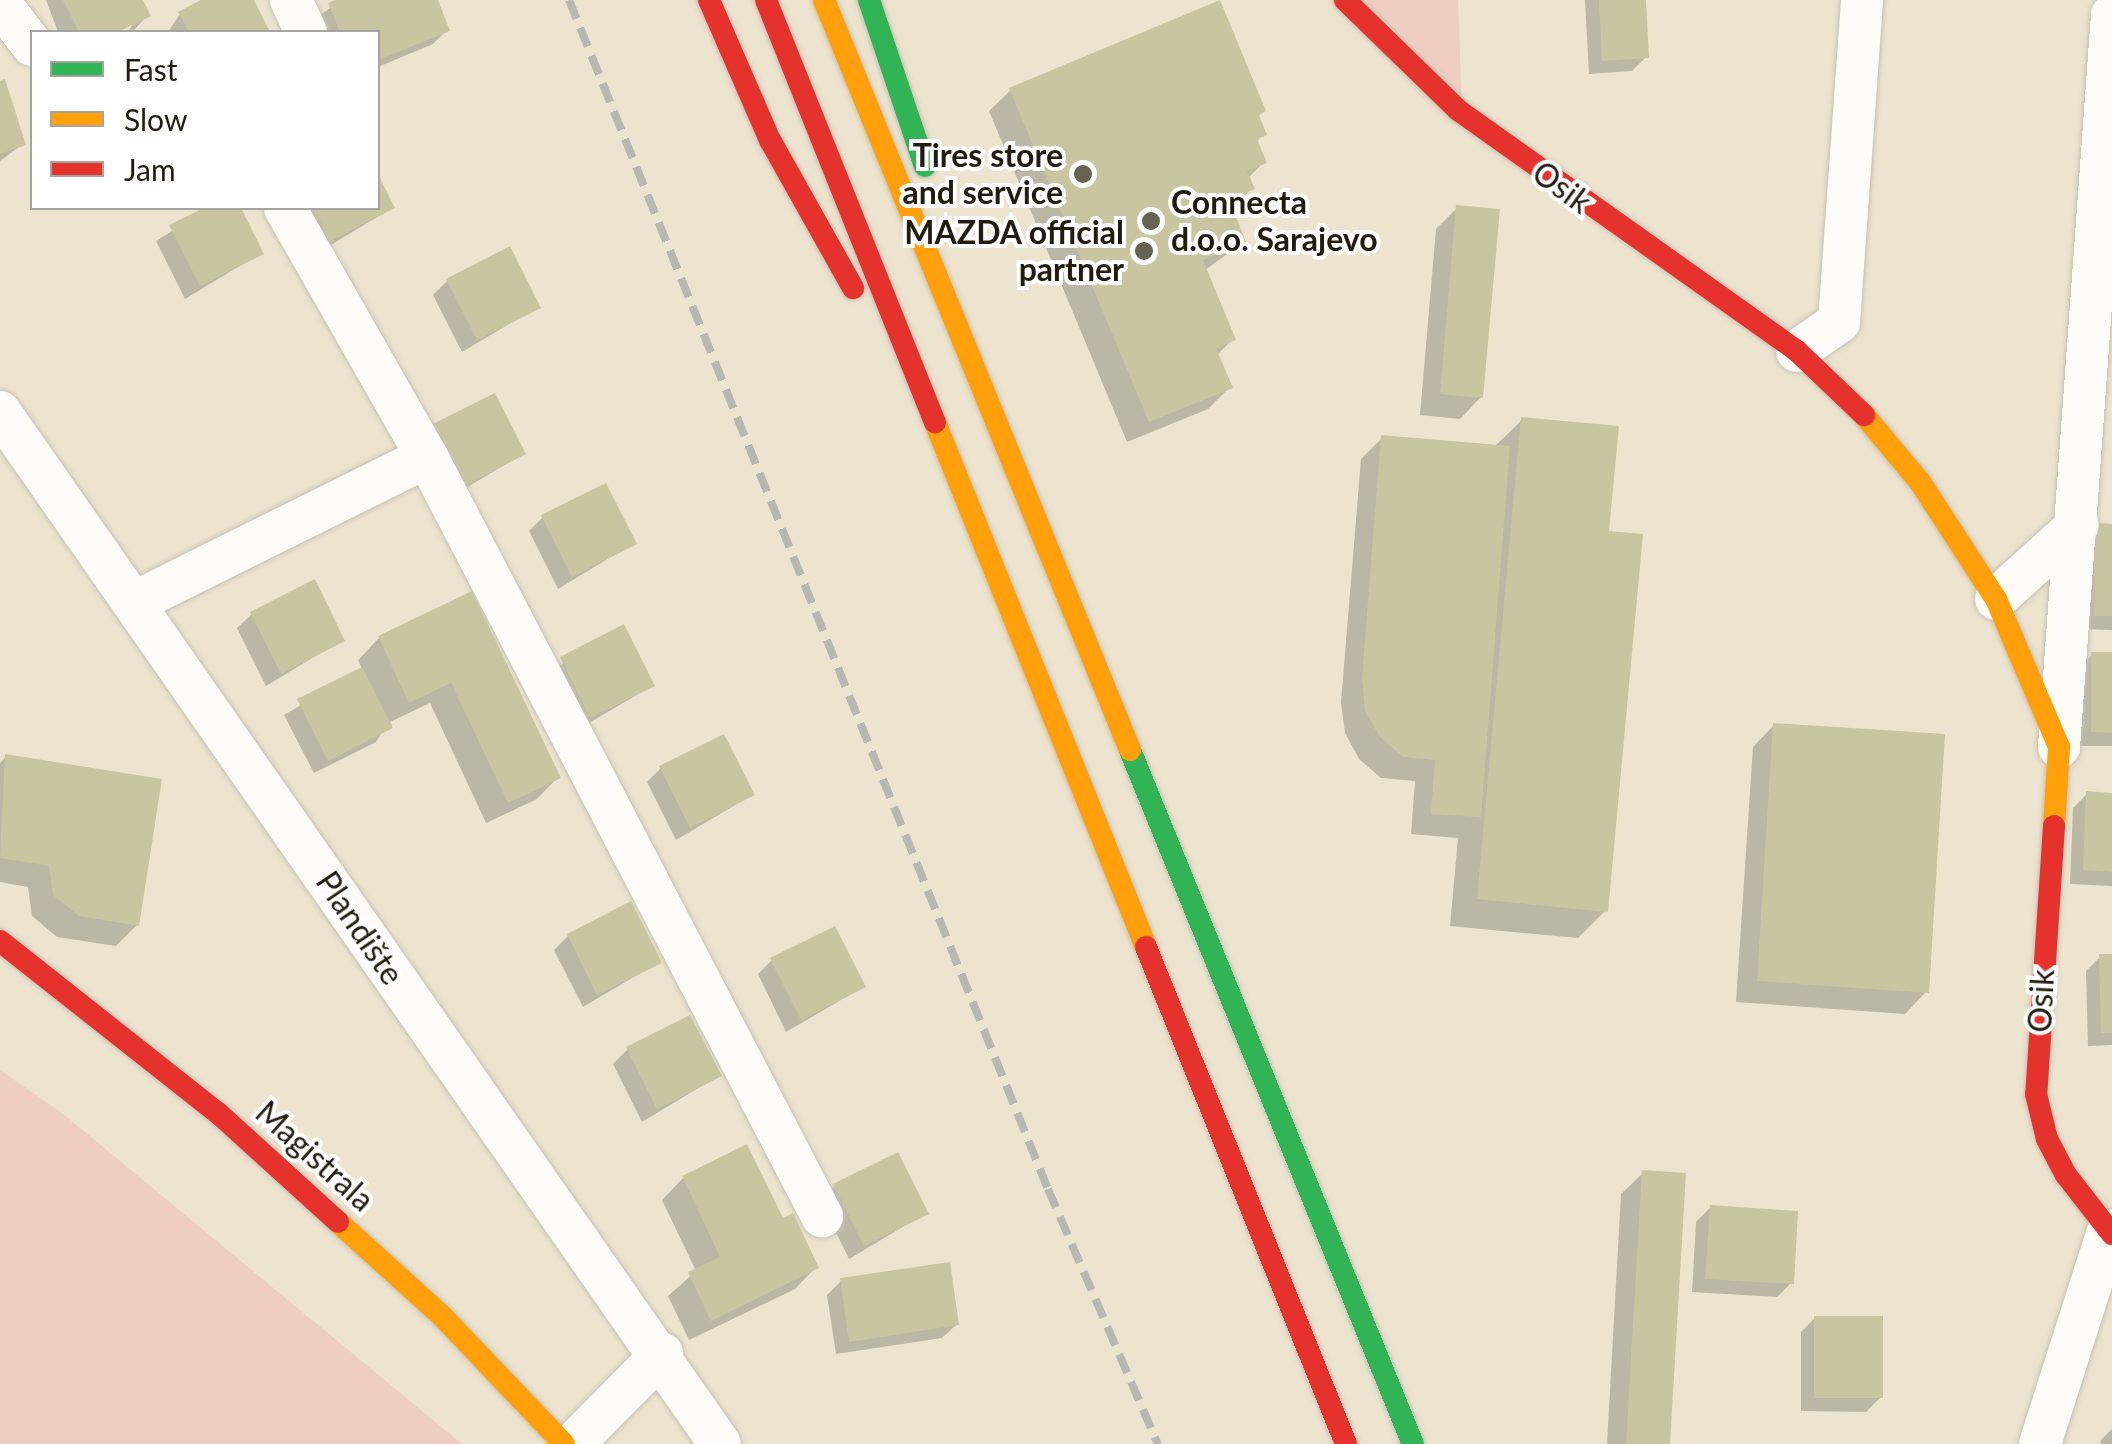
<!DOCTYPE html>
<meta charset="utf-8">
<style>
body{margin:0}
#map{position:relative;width:2112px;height:1444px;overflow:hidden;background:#ece4cf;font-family:Lato,sans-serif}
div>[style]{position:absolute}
.green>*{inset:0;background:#eecec0}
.shadow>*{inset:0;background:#0003}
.building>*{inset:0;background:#c9c5a1}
.roads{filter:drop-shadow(0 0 2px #c7c1b1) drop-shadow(0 0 2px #c7c1b1)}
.street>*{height:42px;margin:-21px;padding:0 21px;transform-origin:21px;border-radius:21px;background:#fcfbf8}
.fast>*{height:22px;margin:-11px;padding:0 11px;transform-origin:11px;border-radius:11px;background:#30b455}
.slow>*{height:22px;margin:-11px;padding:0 11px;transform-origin:11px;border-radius:11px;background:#ff9f0a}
.jam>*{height:22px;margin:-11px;padding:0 11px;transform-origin:11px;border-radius:11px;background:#e5322d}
.rail>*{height:8px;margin-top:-4px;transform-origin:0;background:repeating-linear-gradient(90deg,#b9b7b2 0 20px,transparent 0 30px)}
.dots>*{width:28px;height:28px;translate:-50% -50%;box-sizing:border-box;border:5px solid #fff;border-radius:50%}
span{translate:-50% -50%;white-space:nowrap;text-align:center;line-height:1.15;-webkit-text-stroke:8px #fff;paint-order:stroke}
.poi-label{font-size:32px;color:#211c0e;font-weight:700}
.right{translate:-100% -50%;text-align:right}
.left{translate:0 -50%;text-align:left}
.street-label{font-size:32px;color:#211c0e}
.legend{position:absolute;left:30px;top:30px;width:350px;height:180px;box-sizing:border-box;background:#fff;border:2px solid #a6a49f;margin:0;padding:12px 18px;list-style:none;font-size:30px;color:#211c0e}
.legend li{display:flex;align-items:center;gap:20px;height:50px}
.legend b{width:50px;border:2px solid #a6a49f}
</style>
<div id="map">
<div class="green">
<div style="clip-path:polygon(1357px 0,1458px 0,1462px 105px)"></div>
<div style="clip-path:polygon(0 1070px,62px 1113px,462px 1444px,0 1444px)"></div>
</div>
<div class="shadow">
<div style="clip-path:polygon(46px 0,141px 0,148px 15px,134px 30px,128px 32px,135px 21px,112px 32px,58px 32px)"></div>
<div style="clip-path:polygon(206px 0,251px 0,267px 32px,168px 32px,180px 14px)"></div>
<div style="clip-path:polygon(341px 0,435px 0,447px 30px,433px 44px,378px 67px,378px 32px,320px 32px,315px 19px)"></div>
<div style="clip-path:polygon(1585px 0,1643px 0,1646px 57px,1632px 71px,1589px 74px)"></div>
<div style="clip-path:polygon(0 84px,23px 144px,0 161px)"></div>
<div style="clip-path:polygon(1011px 90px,1264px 111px,1257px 117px,1264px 134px,1256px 142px,1264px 162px,1248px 178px,1252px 188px,1231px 210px,1244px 242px,1205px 270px,1233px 339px,1216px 356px,1230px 387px,1208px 409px,1127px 442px,989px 111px)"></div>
<div style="clip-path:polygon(378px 179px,392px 208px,316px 254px,292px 208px,378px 208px)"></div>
<div style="clip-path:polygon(209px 208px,238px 208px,261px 253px,185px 299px,156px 241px)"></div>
<div style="clip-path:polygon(1457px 208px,1481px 397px,1460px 419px,1420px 415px,1436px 229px)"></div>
<div style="clip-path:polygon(447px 281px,538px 307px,462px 352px,433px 295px)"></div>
<div style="clip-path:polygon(494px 396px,523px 454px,447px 499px)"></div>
<div style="clip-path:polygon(1522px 420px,1606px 910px,1578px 938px,1450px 926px,1458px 838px,1411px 834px,1415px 781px,1381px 778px,1359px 759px,1345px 733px,1341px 702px,1361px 459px,1382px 438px,1494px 447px)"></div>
<div style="clip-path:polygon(543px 517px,634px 543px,558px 589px,529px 531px)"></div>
<div style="clip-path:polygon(2112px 526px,2112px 630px,2081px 629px,2083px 540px)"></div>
<div style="clip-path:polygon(471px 595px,558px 777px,537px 799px,486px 823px,430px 703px,388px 723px,376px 742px,314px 773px,284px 715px,362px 669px,358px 660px,379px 638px)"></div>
<div style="clip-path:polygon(252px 614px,342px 640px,266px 686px,237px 628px)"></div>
<div style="clip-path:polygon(623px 628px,652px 686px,575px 731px,547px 673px)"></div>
<div style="clip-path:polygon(2092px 655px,2112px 655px,2112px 746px,2078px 746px,2077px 669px)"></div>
<div style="clip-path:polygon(1774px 725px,1926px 992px,1905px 1014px,1736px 1002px,1753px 747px)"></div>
<div style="clip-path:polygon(6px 757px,137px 925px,116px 946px,57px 937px,32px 916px,28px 887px,0 882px,0 763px)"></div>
<div style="clip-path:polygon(661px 768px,752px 795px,676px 840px,647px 782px)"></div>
<div style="clip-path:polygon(2087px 794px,2112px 795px,2112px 886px,2070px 884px,2073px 808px)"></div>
<div style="clip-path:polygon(568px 936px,659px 962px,583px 1007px,554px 950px)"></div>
<div style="clip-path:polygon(2100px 957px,2112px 957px,2112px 1045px,2088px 1046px,2086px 971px)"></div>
<div style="clip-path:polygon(772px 960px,863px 987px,786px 1032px,758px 974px)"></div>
<div style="clip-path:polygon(628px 1049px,718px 1076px,642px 1122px,613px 1064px)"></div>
<div style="clip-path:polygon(1643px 1173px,1668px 1444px,1607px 1444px,1621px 1194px)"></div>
<div style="clip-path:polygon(683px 1178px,782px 1221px,816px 1267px,795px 1289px,689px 1340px,668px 1296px,696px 1271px,662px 1200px)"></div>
<div style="clip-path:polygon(835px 1186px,926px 1213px,849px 1259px,820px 1200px)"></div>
<div style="clip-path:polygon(1710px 1208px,1791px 1283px,1777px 1297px,1692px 1292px,1696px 1222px)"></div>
<div style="clip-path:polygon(841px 1281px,957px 1324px,942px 1338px,836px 1354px,827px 1295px)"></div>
<div style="clip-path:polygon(1815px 1318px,1881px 1397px,1866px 1412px,1801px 1411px,1801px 1332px)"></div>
<div style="clip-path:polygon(2112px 1429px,2112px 1444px,2100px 1444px,2101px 1440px)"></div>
</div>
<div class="building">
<div style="clip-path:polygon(63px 0,143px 0,151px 16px,118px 32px,79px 32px)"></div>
<div style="clip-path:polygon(201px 0,254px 0,270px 32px,189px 32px,178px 12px)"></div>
<div style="clip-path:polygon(335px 0,438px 0,450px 31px,378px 60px,378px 32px,340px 32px,328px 3px)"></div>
<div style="clip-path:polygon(1220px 0,1266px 111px,1259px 115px,1267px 135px,1257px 139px,1267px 163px,1247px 171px,1255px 189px,1229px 199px,1246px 242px,1203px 260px,1236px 340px,1216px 348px,1233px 388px,1149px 422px,1009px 88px)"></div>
<div style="clip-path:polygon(1599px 0,1646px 0,1649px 58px,1602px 61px)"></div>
<div style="clip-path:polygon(5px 79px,26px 145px,0 154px,0 81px)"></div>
<div style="clip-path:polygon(378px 174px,395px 208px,330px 241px,313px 208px,378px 208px)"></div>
<div style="clip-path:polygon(1456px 205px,1500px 209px,1483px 398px,1440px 394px)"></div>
<div style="clip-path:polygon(204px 208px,241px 208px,264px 254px,200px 286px,169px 225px)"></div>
<div style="clip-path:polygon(510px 246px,541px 308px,477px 340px,446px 279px)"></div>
<div style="clip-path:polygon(495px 393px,526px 454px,462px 487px,431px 425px)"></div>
<div style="clip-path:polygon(1521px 417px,1619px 426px,1609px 531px,1643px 534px,1608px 912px,1477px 899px)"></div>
<div style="clip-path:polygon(1381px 435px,1510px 446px,1481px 817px,1431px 814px,1435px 760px,1403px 757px,1380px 737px,1365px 711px,1362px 679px)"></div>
<div style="clip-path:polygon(606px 483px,637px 544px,572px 577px,541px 515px)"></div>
<div style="clip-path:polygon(2096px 523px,2112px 524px,2112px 616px,2094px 616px)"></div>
<div style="clip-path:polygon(315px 579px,345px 641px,281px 674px,250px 612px)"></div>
<div style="clip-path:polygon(472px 591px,561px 778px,508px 803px,451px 683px,409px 703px,378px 636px)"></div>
<div style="clip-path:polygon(624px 624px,655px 686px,590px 718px,560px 657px)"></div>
<div style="clip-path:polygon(2091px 652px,2112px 652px,2112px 733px,2091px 732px)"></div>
<div style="clip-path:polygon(362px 667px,393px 728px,328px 761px,297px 699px)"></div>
<div style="clip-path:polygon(1773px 723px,1945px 734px,1929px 993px,1757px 981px)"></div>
<div style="clip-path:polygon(724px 734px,755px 795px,690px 828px,659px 766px)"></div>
<div style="clip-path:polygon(5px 754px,162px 779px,139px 926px,79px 916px,53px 895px,49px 866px,0 858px)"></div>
<div style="clip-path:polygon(2086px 791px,2112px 793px,2112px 872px,2083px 870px)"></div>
<div style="clip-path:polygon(631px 901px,662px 963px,597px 995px,567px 934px)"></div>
<div style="clip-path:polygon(835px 926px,866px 987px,801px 1020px,770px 958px)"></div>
<div style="clip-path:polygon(2099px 954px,2112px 954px,2112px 1033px,2101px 1033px)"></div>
<div style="clip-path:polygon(690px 1015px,722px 1076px,657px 1109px,626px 1047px)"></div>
<div style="clip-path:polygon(747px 1144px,783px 1218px,793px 1213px,819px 1268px,711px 1321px,688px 1272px,720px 1257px,682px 1176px)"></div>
<div style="clip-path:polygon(898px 1152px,929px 1214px,864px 1246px,833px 1184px)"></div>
<div style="clip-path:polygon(1642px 1170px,1686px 1173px,1670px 1444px,1626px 1444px)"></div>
<div style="clip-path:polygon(1710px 1205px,1798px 1211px,1794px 1284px,1705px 1279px)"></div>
<div style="clip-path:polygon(950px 1262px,959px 1325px,849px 1342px,840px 1278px)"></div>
<div style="clip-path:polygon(1814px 1316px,1883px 1316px,1883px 1398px,1814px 1398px)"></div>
</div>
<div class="roads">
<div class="street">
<div style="left:291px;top:0;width:35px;rotate:65deg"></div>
<div style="left:0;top:3px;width:53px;rotate:52.7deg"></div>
<div style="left:285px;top:208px;width:287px;rotate:60.3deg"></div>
<div style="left:427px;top:457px;width:856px;rotate:62.51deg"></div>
<div style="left:1797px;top:351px;width:51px;rotate:-34.6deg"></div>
<div style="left:1839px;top:322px;width:323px;rotate:-85.9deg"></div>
<div style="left:0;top:412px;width:1258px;rotate:55.1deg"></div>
<div style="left:1996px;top:599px;width:110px;rotate:-42.1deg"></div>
<div style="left:137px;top:601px;width:324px;rotate:-26.4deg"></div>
<div style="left:2059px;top:747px;width:734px;rotate:-85.86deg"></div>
<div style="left:573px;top:1444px;width:127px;rotate:-45.3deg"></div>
<div style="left:2040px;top:1444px;width:224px;rotate:-72.3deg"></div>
</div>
<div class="fast">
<div style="left:869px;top:0;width:175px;rotate:71.4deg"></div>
<div style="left:1130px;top:750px;width:749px;rotate:67.82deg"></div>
</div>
<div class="slow">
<div style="left:824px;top:0;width:810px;rotate:67.8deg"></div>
<div style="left:1864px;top:415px;width:87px;rotate:50.1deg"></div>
<div style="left:1920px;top:482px;width:140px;rotate:57deg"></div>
<div style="left:1996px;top:599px;width:161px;rotate:66.9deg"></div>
<div style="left:2059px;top:747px;width:79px;rotate:93.6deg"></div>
<div style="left:935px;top:422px;width:566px;rotate:68.1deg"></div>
<div style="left:338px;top:1222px;width:140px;rotate:42.1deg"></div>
<div style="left:442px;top:1316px;width:177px;rotate:46.4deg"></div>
</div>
<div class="jam">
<div style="left:709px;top:0;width:153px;rotate:66.5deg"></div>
<div style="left:770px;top:140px;width:170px;rotate:60.7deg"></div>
<div style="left:766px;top:0;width:455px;rotate:68.2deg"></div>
<div style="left:1345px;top:0;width:158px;rotate:44.2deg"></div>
<div style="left:1458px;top:110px;width:416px;rotate:35.4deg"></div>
<div style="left:1797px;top:351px;width:93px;rotate:43.7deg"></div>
<div style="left:2054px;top:826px;width:269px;rotate:93.8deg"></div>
<div style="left:2036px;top:1094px;width:46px;rotate:76.3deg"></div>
<div style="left:2047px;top:1139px;width:41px;rotate:62.2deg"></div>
<div style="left:2066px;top:1175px;width:75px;rotate:52.1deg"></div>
<div style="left:0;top:941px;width:278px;rotate:38.3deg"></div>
<div style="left:218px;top:1113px;width:162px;rotate:42.2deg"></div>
<div style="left:1146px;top:947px;width:536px;rotate:68.08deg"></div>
</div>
</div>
<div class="rail">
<div style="left:569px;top:0;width:1282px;rotate:68.06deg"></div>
<div style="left:1048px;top:1189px;width:278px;rotate:66.7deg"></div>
</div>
<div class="dots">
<div style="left:1083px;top:174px;background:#686252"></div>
<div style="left:1151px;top:221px;background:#686252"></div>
<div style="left:1144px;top:251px;background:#686252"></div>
</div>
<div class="poi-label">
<span class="right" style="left:1063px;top:174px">Tires store<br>and service</span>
<span class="left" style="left:1171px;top:221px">Connecta<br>d.o.o. Sarajevo</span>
<span class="right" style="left:1124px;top:251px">MAZDA official<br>partner</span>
</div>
<div class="street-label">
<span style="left:1562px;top:187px;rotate:36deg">Osik</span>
<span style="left:360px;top:928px;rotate:56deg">Plandište</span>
<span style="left:2041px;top:1001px;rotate:-87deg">Osik</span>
<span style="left:315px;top:1156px;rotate:42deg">Magistrala</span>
</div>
<ul class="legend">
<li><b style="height:12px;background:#30b455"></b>Fast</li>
<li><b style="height:12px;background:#ff9f0a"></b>Slow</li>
<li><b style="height:12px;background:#e5322d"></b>Jam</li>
</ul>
</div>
